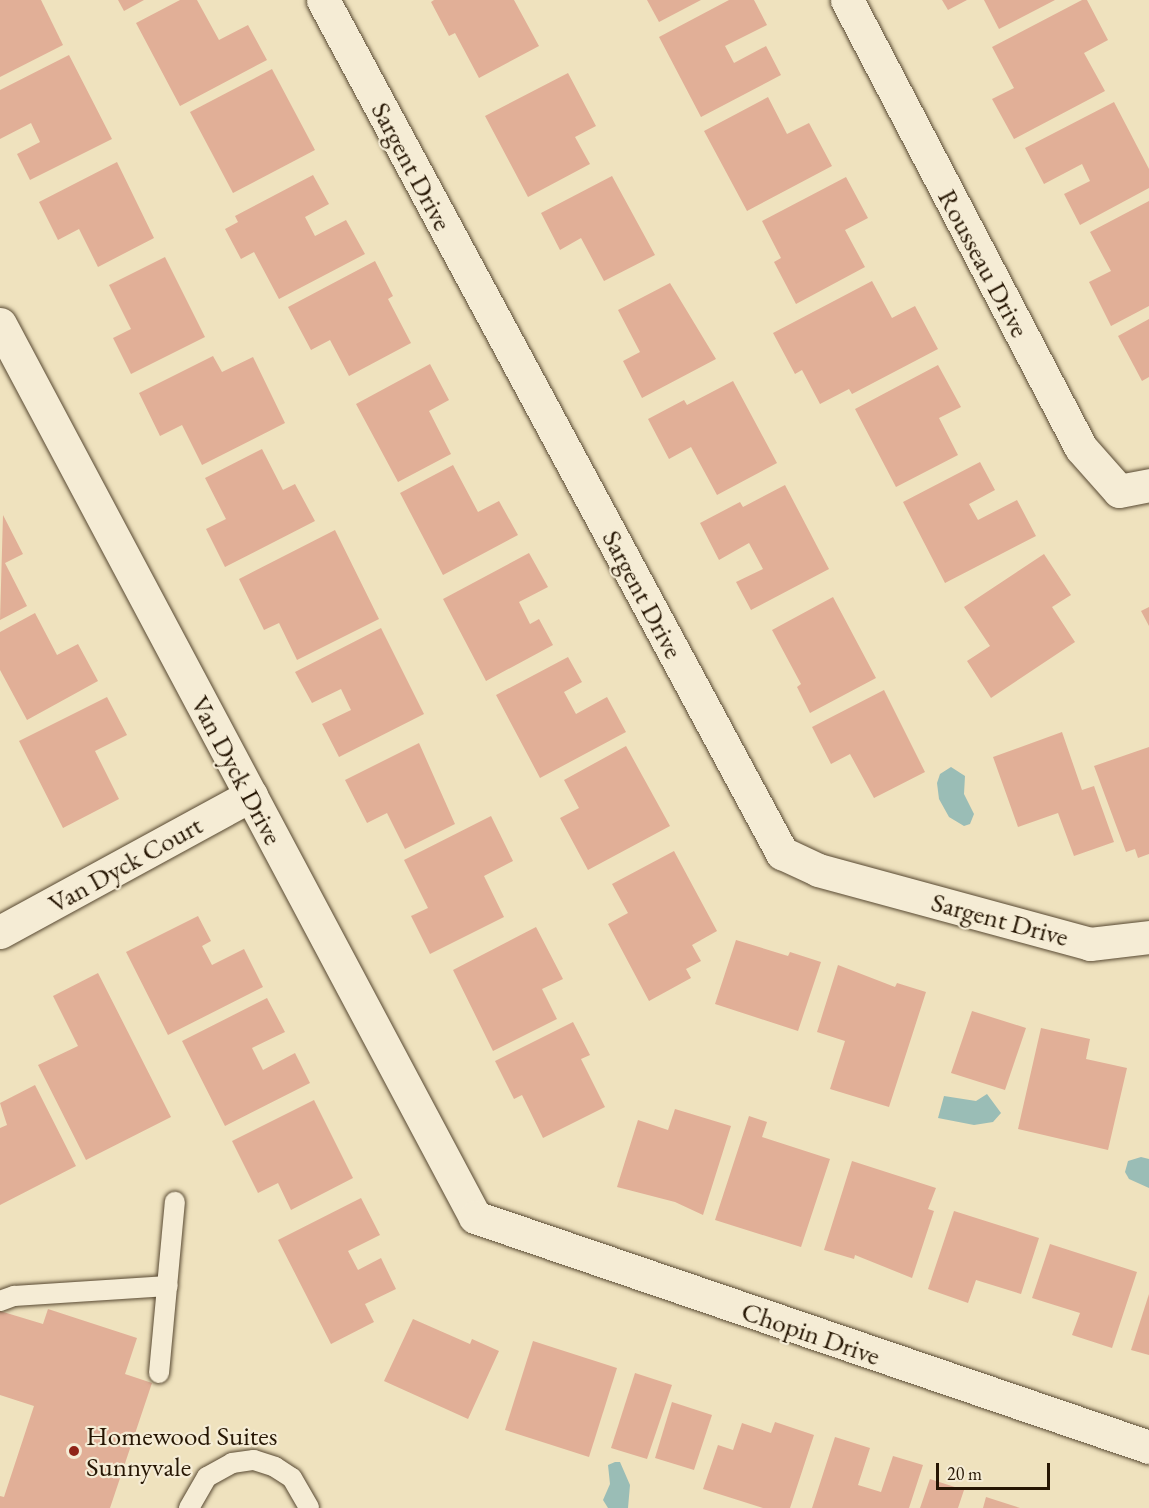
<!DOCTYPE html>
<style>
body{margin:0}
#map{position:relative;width:1149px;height:1508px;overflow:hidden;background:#efe2be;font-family:"EB Garamond",serif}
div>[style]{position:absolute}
.water>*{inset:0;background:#9abdb6}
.building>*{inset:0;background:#e1af97}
.roads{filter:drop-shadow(0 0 2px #584932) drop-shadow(0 0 2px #584932)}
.lane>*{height:20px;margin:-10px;padding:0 10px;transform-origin:10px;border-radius:10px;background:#f5ecd5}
.street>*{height:33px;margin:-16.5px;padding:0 16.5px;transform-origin:16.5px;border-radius:16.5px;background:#f5ecd5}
.dots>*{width:16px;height:16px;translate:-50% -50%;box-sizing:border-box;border:3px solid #f5ecd5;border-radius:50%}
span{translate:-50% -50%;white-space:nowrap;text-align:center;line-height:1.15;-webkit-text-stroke:4.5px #f5ecd5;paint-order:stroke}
.street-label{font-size:27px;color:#261603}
.poi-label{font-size:27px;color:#261603}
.left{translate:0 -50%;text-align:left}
.scale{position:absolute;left:936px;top:1463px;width:114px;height:27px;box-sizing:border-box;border:3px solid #261603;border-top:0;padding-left:8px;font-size:18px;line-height:21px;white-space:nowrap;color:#261603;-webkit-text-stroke:4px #f5ecd5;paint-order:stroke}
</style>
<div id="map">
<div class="water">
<div style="clip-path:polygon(951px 767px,965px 776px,964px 794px,974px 814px,970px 824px,964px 826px,949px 817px,939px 799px,937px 783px,940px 774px)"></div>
<div style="clip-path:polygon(987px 1094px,1001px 1113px,993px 1122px,974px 1125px,938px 1118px,944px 1096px,976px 1101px)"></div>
<div style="clip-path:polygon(1141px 1157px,1149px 1159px,1149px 1188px,1129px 1179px,1125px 1172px,1128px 1161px)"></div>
<div style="clip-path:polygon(615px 1462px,620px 1462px,630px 1485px,628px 1508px,608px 1508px,603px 1500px,610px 1484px,608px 1465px)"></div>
</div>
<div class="building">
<div style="clip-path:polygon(0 0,41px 0,63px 45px,0 77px)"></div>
<div style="clip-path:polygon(118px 0,144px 0,124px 11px)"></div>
<div style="clip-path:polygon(180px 0,197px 0,219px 40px,248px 25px,267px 60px,180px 106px,136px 23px)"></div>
<div style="clip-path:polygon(434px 0,514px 0,539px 46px,479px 78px,455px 33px,449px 36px,431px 2px)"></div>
<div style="clip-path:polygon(647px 0,701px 0,659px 22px)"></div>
<div style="clip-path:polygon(729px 0,754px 0,767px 25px,725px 46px,734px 63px,766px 46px,781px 75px,701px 117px,659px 37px)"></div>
<div style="clip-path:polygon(942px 0,967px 0,948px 10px)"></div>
<div style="clip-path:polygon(984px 0,1055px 0,999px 29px)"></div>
<div style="clip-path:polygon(1082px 0,1087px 0,1108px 40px,1084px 53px,1105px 91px,1014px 139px,992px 99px,1014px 88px,992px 47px)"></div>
<div style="clip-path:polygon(69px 55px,112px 139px,30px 180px,17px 154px,40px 142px,31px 123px,0 139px,0 90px)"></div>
<div style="clip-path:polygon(272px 69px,315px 150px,233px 193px,190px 112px)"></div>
<div style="clip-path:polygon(568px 73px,596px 126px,575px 137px,590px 164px,528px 197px,485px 116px)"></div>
<div style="clip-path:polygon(768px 97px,787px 134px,809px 123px,832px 166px,747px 211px,704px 131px)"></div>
<div style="clip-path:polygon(1114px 102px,1149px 169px,1149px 188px,1080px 225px,1064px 194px,1090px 181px,1082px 164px,1044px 184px,1025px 148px)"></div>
<div style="clip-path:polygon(117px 162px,154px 238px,98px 267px,79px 229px,58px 240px,39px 202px)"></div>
<div style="clip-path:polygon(313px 175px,329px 204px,305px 217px,315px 236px,346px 220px,365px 254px,279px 299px,254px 252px,241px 259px,225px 229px,238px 222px,235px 216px)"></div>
<div style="clip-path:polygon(612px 176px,655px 255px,604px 281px,581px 238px,560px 250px,541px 213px)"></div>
<div style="clip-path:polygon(846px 177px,868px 218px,845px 230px,865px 267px,796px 304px,774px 262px,781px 258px,762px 221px)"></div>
<div style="clip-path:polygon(1149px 201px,1149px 306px,1111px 326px,1089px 282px,1111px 271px,1090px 232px)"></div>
<div style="clip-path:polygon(165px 257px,205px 337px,131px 374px,113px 338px,131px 329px,109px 285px)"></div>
<div style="clip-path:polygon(375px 261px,393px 296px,388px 299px,411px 343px,349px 376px,330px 340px,311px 350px,288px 307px)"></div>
<div style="clip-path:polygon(872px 281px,892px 318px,915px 306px,938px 349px,852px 394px,849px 389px,820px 404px,802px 370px,795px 374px,773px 333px)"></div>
<div style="clip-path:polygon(670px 283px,716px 359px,642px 398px,623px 361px,640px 352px,618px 310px)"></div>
<div style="clip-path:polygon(1149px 319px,1149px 377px,1142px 381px,1118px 336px)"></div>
<div style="clip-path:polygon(213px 356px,222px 372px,253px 357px,285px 423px,202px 465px,182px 425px,160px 436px,139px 393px)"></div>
<div style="clip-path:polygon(430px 364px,449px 400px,429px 411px,451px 454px,398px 482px,356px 404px)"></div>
<div style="clip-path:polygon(938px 365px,961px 407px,939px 418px,958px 455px,896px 487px,855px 409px)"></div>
<div style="clip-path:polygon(733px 381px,777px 463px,717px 495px,691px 447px,669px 459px,648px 419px,684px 400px,687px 405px)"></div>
<div style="clip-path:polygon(262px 449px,283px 490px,295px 484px,315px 521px,225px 567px,206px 529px,226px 519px,205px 478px)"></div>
<div style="clip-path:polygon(980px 462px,995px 490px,969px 504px,978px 520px,1017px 500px,1036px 536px,945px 583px,903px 502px)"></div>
<div style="clip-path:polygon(453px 465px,478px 512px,499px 501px,518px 535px,443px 575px,400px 493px)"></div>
<div style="clip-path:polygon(785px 485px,829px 569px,751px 610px,736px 582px,763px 569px,749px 543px,719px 560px,700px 523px,740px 502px,743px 507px)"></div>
<div style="clip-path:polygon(3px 515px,23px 554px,5px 563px,27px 606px,0 620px)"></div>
<div style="clip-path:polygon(335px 530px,379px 619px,297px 660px,279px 623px,264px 630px,239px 579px)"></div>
<div style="clip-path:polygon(529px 553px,548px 587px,519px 602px,530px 624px,539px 619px,553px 645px,486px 681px,443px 599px)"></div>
<div style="clip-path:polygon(1044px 554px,1071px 595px,1052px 607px,1075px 642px,991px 698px,967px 661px,990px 646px,964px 607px)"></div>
<div style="clip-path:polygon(833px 597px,876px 678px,810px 713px,797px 687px,801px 684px,772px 630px)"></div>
<div style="clip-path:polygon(1149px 607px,1149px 626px,1141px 611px)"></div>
<div style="clip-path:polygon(35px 613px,57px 655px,78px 644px,98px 681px,27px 720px,0 670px,0 632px)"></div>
<div style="clip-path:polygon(381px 628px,424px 714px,339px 757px,322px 724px,351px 710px,341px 689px,312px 703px,295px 672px)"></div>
<div style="clip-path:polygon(568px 657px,582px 682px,564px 692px,576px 714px,607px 697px,626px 732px,540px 778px,496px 695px)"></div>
<div style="clip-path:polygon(884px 690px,925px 772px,874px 798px,850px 754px,831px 764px,812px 727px)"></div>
<div style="clip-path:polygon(107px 697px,127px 735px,95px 751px,119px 799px,63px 828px,19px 741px)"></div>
<div style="clip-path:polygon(1062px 732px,1082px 790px,1094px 786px,1114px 842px,1074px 856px,1058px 813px,1018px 827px,993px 757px)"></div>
<div style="clip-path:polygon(419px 743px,455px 824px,405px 849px,387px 813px,367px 823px,345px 780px)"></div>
<div style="clip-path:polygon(626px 746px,670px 826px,588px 870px,560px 818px,579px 808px,564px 780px)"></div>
<div style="clip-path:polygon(1149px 747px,1149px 854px,1138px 858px,1135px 849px,1126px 852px,1094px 766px)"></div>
<div style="clip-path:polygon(491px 816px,513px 861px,484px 876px,504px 917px,430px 954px,411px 916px,428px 908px,404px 860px)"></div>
<div style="clip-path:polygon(674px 851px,717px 931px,692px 945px,701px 961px,686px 969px,691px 978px,649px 1001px,608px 924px,628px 913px,612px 884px)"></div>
<div style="clip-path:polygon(198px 916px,211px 941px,202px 946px,212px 965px,244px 949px,263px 987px,168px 1035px,126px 952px)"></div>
<div style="clip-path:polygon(536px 927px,563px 979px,542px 989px,557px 1019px,493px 1051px,453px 970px)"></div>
<div style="clip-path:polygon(736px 940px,788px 956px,790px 952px,821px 962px,798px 1031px,715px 1004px)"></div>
<div style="clip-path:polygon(838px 965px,895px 987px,897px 983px,926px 992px,889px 1107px,830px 1089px,845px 1041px,817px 1032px)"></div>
<div style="clip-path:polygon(98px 973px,171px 1117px,86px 1160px,38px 1065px,78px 1046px,53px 996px)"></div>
<div style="clip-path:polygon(267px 998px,285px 1032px,252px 1048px,263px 1070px,295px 1053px,310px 1083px,225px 1126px,182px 1041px)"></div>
<div style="clip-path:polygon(972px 1011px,1026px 1028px,1005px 1090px,951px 1073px)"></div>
<div style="clip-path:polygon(573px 1022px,590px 1055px,581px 1059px,605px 1107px,543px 1138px,522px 1095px,514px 1099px,495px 1061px)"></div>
<div style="clip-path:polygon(1041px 1028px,1090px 1039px,1086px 1059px,1127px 1068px,1108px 1150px,1018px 1129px)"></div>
<div style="clip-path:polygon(35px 1085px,76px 1166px,0 1205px,0 1128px,7px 1125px,0 1103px)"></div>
<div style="clip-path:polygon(314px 1100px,353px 1178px,291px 1210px,278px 1183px,258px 1193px,232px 1141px)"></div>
<div style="clip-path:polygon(675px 1109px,731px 1126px,703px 1215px,675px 1202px,617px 1187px,638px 1120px,668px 1130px)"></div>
<div style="clip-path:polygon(749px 1116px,767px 1122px,762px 1137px,830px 1159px,801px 1247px,715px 1220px)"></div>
<div style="clip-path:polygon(852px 1161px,936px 1188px,928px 1209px,934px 1211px,912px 1278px,855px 1255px,854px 1259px,824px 1250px)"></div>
<div style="clip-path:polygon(361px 1198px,380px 1235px,348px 1251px,358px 1270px,381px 1258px,396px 1289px,365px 1304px,374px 1322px,331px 1344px,278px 1240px)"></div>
<div style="clip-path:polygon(954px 1211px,1039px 1238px,1021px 1294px,976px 1280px,968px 1303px,928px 1289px)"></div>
<div style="clip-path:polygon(1050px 1244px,1137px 1272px,1112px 1348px,1072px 1335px,1080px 1313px,1032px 1298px)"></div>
<div style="clip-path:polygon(1149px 1294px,1149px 1355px,1131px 1350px)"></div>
<div style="clip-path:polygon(48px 1309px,137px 1338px,125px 1374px,152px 1383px,110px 1508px,0 1508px,0 1496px,4px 1497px,34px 1406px,0 1395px,0 1311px,43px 1324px)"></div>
<div style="clip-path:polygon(413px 1319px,470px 1344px,472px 1339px,499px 1351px,468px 1419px,384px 1381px)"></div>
<div style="clip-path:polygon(533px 1341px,617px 1368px,589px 1457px,505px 1430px)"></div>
<div style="clip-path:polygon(635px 1373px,672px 1385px,647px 1459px,611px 1448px)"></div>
<div style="clip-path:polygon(672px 1402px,712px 1415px,694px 1470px,655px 1458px)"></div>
<div style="clip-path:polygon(775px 1422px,814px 1435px,790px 1508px,763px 1508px,703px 1489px,718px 1445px,733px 1450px,742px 1423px,771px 1433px)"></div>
<div style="clip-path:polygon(835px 1437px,870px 1448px,858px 1485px,881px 1492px,893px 1456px,923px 1465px,909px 1508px,812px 1508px)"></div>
<div style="clip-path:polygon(930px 1479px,964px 1490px,958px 1508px,920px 1508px)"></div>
<div style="clip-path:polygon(986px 1497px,1020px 1508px,983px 1508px)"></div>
</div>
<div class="roads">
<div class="lane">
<div style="left:0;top:1301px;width:15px;rotate:-20deg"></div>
<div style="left:14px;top:1296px;width:154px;rotate:-3.7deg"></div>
<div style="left:159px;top:1373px;width:172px;rotate:-84.7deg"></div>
<div style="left:189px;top:1508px;width:36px;rotate:-60deg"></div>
<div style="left:207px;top:1477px;width:29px;rotate:-29deg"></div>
<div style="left:232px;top:1463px;width:22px;rotate:-8deg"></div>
<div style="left:254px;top:1460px;width:22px;rotate:18deg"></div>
<div style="left:275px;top:1467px;width:20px;rotate:33deg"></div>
<div style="left:292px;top:1478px;width:34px;rotate:60deg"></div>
</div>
<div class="street">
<div style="left:323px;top:0;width:969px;rotate:61.72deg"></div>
<div style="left:782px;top:853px;width:40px;rotate:25deg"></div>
<div style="left:818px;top:870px;width:282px;rotate:15.2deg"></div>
<div style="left:1090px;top:944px;width:59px;rotate:-6.8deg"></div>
<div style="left:847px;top:0;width:505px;rotate:62.42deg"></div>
<div style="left:1081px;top:448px;width:57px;rotate:48.5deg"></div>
<div style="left:1119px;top:491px;width:31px;rotate:-11deg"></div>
<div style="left:0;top:324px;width:1011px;rotate:61.99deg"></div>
<div style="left:475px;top:1217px;width:712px;rotate:18.84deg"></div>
<div style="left:0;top:932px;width:286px;rotate:-28.6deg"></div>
</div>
</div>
<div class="dots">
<div style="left:74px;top:1451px;background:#8f2418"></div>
</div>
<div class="street-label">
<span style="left:412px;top:166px;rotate:62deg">Sargent Drive</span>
<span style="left:984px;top:263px;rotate:62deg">Rousseau Drive</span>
<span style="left:643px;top:594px;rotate:62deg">Sargent Drive</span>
<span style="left:237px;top:770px;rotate:62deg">Van Dyck Drive</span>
<span style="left:125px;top:864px;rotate:-29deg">Van Dyck Court</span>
<span style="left:1000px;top:919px;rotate:15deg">Sargent Drive</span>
<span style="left:811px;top:1333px;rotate:19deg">Chopin Drive</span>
</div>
<div class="poi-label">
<span class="left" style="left:86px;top:1451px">Homewood Suites<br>Sunnyvale</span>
</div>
<div class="scale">20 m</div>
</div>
